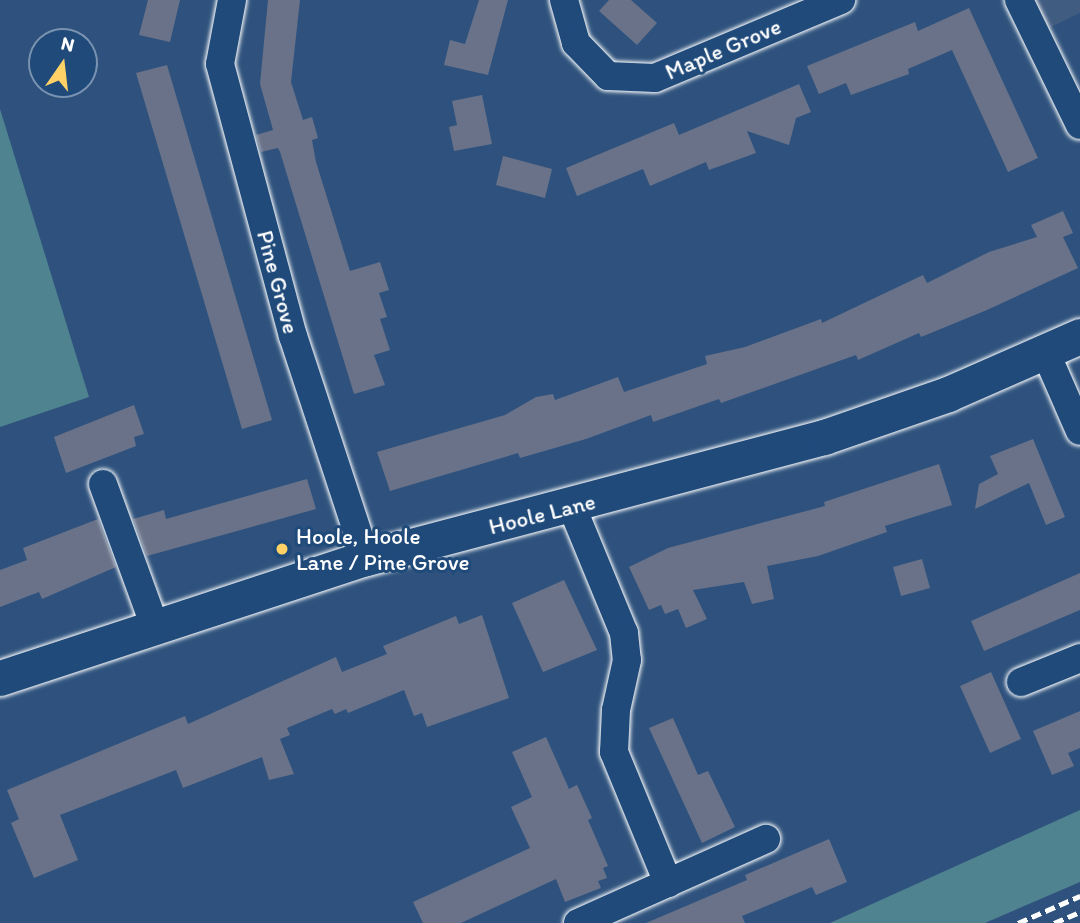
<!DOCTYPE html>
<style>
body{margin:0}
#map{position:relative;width:1080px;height:923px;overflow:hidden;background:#2e527d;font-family:Itim,sans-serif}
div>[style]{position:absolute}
.built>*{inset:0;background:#405c81}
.green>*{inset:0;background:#508390}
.building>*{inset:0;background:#697289}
.roads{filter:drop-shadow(0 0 2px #fff) drop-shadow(0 0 2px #fff)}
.minor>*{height:28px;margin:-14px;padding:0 14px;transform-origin:14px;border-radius:14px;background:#1f4a7a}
.tertiary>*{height:35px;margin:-17.5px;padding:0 17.5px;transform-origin:17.5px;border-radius:17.5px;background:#1f4a7a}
.rail>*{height:5px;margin-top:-2.5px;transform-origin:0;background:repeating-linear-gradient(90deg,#fff 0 10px,transparent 0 15px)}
.dots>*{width:19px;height:19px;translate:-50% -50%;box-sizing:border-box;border:4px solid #1f4a7a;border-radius:50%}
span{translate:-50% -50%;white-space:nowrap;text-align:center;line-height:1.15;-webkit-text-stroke:6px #1f4a7a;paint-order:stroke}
.street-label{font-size:23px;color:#fff}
.poi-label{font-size:23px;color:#fff}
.left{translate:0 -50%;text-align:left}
.north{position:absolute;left:28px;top:28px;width:70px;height:70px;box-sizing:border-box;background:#1f4a7a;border:2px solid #7992af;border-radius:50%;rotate:14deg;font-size:19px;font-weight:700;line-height:28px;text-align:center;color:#fff}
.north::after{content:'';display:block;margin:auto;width:24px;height:32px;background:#ffd166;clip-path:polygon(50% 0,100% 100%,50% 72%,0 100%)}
</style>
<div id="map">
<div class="built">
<div style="clip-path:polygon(1019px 0,1080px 0,1080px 13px,1036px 34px)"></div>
</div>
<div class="green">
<div style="clip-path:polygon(0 109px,89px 397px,0 427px)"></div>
<div style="clip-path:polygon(1080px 810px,1080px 882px,985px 923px,830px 923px)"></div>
</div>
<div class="building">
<div style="clip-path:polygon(148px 0,180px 0,170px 42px,139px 35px)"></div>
<div style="clip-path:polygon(268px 0,300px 0,291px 82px,303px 120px,312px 117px,318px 138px,312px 140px,316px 162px,340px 239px,350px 271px,380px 262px,389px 290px,379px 293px,387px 317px,380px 319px,390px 350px,374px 355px,385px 385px,354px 394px,280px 152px,278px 148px,261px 152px,256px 135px,273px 130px,260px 84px)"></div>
<div style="clip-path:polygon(479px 0,508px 0,488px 75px,444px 65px,450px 40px,465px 44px)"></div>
<div style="clip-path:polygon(609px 0,631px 0,657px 23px,637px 45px,599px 11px)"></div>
<div style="clip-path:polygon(969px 8px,1038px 158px,1008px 172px,952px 50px,908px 69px,909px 74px,851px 95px,846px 83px,819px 94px,807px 66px,915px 22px,918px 31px)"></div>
<div style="clip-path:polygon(167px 65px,272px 420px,242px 429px,136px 73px)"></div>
<div style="clip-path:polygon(799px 84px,811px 112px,796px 118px,789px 145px,747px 131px,756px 153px,709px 170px,706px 162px,650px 186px,643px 169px,577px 196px,566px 168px,674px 123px,679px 135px)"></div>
<div style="clip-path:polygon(482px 95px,492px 144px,454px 151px,449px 127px,457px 125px,452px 101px)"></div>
<div style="clip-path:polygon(503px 156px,552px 169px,545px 198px,496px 185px)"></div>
<div style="clip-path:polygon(1063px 211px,1073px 233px,1063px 237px,1078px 268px,987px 310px,921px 337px,919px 333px,858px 360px,856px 355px,721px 403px,719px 399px,653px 422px,651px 415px,586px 439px,520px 458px,518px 453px,390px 491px,377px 452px,505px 415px,536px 397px,553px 394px,555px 400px,618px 377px,624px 392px,707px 364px,705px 356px,745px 347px,821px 319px,822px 323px,923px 275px,927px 283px,989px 252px,1037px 237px,1031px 225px)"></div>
<div style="clip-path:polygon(134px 405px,144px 434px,134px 437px,136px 446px,66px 473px,54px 437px)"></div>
<div style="clip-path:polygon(1033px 439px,1065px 517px,1046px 525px,1029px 483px,975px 509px,979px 484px,998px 474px,990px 456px)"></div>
<div style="clip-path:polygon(939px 464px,952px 505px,885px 526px,887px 532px,818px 556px,767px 566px,774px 599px,752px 604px,744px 582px,693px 590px,707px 619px,686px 628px,678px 609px,665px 614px,661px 605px,649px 610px,629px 567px,668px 548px,825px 506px,824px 502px)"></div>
<div style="clip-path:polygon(307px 479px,316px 509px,147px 556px,133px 519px,164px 510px,166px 519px)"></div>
<div style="clip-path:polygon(98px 519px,116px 567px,42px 599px,39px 592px,0 607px,0 570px,27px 560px,23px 548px)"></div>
<div style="clip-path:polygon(922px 559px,930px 588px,901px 596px,893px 567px)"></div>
<div style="clip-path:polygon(1080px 573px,1080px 610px,984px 651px,971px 621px)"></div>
<div style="clip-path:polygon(564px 580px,597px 650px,543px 672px,512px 603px)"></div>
<div style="clip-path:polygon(482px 615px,509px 698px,427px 727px,422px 713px,414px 716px,404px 690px,348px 713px,346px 709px,335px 714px,332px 709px,287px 728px,290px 735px,280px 739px,294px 774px,269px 780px,262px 757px,183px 788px,176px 770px,60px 815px,78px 860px,34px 878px,11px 823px,19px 819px,7px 790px,185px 716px,188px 724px,336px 657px,342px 672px,387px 654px,383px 646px,456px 616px,459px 624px)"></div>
<div style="clip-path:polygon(991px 672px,1021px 739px,990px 753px,960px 686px)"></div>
<div style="clip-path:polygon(1080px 711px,1080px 748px,1068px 753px,1074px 766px,1052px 775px,1033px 731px)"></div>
<div style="clip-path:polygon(673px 718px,698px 775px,708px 771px,735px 827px,702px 843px,649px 728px)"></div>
<div style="clip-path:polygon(546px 737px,569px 789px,577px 785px,592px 818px,588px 820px,608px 866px,603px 868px,607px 878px,598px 881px,601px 888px,565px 902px,556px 879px,461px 923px,423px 923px,413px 902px,530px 848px,511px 807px,532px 797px,512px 752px)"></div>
<div style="clip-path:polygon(829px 839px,847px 882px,816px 895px,812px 887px,776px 902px,742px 916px,745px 923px,646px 923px,747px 880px,745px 875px)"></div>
</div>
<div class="roads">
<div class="minor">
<div style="left:232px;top:0;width:65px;rotate:100.6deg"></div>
<div style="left:220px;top:64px;width:282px;rotate:75deg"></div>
<div style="left:293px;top:336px;width:234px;rotate:71.8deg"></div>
<div style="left:564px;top:0;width:45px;rotate:74.4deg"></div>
<div style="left:576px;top:43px;width:46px;rotate:45.9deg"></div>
<div style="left:608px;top:76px;width:47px;rotate:2.4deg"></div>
<div style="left:655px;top:78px;width:202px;rotate:-22.8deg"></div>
<div style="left:1019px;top:0;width:139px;rotate:64deg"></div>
<div style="left:1045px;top:351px;width:87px;rotate:66.4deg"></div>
<div style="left:103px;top:484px;width:149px;rotate:70deg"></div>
<div style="left:572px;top:507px;width:136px;rotate:67.6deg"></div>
<div style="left:624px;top:633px;width:27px;rotate:84deg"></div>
<div style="left:627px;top:660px;width:51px;rotate:102.4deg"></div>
<div style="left:616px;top:710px;width:42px;rotate:92.7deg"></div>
<div style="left:614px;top:752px;width:142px;rotate:67.6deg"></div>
<div style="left:1021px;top:682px;width:64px;rotate:-22.1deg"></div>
<div style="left:578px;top:923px;width:206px;rotate:-24.1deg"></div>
</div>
<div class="tertiary">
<div style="left:0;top:678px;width:385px;rotate:-18.2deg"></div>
<div style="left:366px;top:558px;width:474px;rotate:-14.8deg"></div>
<div style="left:824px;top:437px;width:131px;rotate:-19.1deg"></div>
<div style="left:948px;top:394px;width:144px;rotate:-23.7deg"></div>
</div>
</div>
<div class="rail">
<div style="left:1018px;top:923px;width:68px;rotate:-23.5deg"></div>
<div style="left:1054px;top:923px;width:28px;rotate:-23deg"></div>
</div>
<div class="dots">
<div style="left:282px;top:549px;background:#ffd166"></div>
</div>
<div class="street-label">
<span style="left:723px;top:49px;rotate:-23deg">Maple Grove</span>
<span style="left:278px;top:282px;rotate:75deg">Pine Grove</span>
<span style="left:542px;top:514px;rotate:-14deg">Hoole Lane</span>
</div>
<div class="poi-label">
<span class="left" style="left:296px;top:549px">Hoole, Hoole<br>Lane / Pine Grove</span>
</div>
<div class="north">N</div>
</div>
